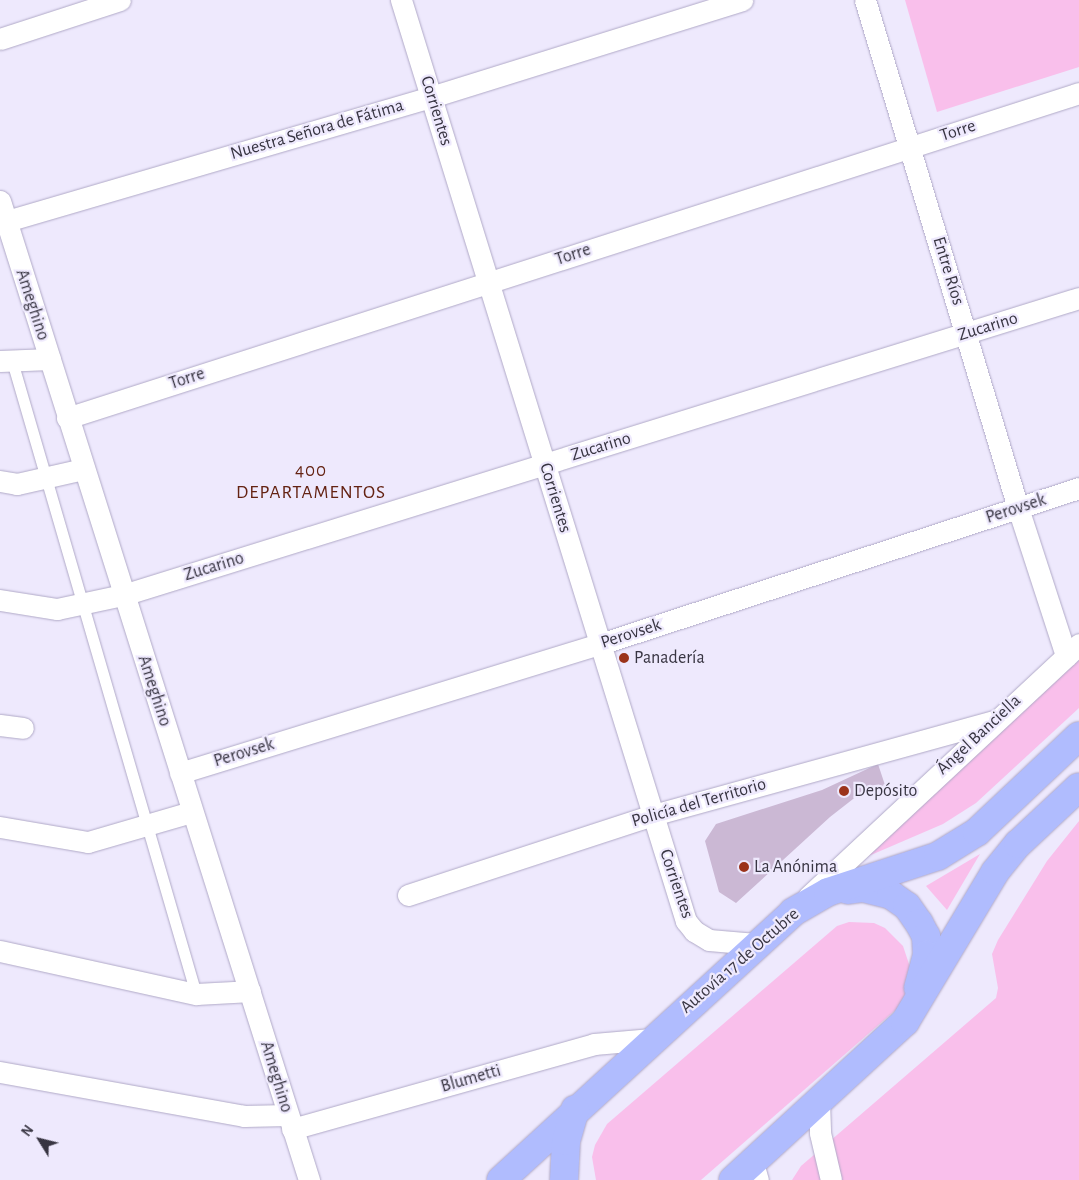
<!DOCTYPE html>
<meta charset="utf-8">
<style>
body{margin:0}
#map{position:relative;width:1079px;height:1180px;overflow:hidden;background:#eee9fd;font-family:"Alegreya Sans",sans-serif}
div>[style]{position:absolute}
.green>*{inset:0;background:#f9bfeb}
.building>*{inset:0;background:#cbb8d4}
.roads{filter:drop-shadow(0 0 1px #b0a9c7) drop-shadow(0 0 1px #b0a9c7)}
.service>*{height:11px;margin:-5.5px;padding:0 5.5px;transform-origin:5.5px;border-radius:5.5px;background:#fff}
.minor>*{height:21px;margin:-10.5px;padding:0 10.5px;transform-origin:10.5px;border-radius:10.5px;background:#fff}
.trunk>*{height:28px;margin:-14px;padding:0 14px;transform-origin:14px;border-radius:14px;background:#b0bcfe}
.dots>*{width:14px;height:14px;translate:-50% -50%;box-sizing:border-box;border:2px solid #eee9fd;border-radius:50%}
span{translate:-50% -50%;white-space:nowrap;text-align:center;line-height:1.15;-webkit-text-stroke:4.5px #eee9fd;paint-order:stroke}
.street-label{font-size:18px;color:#383542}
.poi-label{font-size:18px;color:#383542}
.left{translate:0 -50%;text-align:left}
.neighbourhood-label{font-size:19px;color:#642212;letter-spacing:1px}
.north{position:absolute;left:15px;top:1115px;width:50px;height:50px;-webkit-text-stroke:4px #eee9fd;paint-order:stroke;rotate:306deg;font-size:14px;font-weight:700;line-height:20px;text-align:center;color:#383542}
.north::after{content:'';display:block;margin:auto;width:18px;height:22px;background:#383542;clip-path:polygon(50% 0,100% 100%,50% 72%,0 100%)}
</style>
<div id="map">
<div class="green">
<div style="clip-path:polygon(905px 0,1079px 0,1079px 67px,937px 112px)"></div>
<div style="clip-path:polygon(1079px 660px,1079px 708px,976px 803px,943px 824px,857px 861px)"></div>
<div style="clip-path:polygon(1079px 821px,1079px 1180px,792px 1180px,801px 1166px,996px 998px,998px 988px,992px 954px,998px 940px,1047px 861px)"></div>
<div style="clip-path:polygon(980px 854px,947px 910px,926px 886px)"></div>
<div style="clip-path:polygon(849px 922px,874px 923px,885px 928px,903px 946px,911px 970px,906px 996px,899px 1007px,701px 1180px,596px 1180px,592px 1157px,595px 1145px,607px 1124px,837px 926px)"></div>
</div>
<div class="building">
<div style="clip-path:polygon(878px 764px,885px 785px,862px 792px,830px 817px,736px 903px,719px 892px,705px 841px,716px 824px,822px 790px)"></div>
</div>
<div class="roads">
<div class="service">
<div style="left:12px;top:361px;width:659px;rotate:73.79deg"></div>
</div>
<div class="minor">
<div style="left:401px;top:0;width:964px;rotate:72.81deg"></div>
<div style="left:686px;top:921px;width:13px;rotate:51deg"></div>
<div style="left:694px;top:931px;width:17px;rotate:31deg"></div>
<div style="left:709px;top:940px;width:47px;rotate:4.9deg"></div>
<div style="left:865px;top:0;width:531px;rotate:73.24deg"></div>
<div style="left:1018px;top:508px;width:156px;rotate:72deg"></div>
<div style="left:0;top:39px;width:126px;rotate:-18deg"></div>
<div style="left:0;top:201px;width:1027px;rotate:72.48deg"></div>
<div style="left:0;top:223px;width:449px;rotate:-16.3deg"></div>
<div style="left:431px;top:97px;width:326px;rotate:-17.3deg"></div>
<div style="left:0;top:361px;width:50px;rotate:-2.3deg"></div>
<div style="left:67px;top:418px;width:1063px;rotate:-17.8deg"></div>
<div style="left:0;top:481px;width:17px;rotate:10deg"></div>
<div style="left:17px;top:484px;width:68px;rotate:-12.8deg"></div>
<div style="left:0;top:600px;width:58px;rotate:9deg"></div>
<div style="left:57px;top:609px;width:67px;rotate:-12deg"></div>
<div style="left:123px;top:595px;width:1001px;rotate:-17.26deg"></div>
<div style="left:0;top:725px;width:23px;rotate:7deg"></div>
<div style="left:180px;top:773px;width:439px;rotate:-17.1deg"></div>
<div style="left:600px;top:644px;width:504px;rotate:-18.04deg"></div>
<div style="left:0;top:827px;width:89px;rotate:9.7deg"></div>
<div style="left:88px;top:842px;width:107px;rotate:-16.2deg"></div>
<div style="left:408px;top:895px;width:258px;rotate:-18.1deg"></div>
<div style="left:653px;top:815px;width:354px;rotate:-15.4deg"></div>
<div style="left:808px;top:897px;width:371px;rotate:-43deg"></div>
<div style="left:0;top:951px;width:201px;rotate:12.4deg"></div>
<div style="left:196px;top:994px;width:54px;rotate:-3.2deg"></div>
<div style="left:0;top:1072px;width:248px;rotate:10.2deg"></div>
<div style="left:244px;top:1116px;width:44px;rotate:-1.3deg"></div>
<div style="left:819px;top:1101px;width:32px;rotate:88deg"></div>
<div style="left:820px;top:1133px;width:48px;rotate:76.8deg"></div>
<div style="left:292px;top:1129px;width:314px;rotate:-15.7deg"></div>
<div style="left:594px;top:1044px;width:58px;rotate:-4.9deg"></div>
<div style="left:753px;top:1163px;width:18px;rotate:74deg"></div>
</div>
<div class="trunk">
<div style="left:848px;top:890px;width:15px;rotate:-8deg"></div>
<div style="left:863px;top:888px;width:29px;rotate:14deg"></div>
<div style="left:891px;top:895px;width:19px;rotate:35deg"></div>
<div style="left:907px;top:906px;width:21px;rotate:55deg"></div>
<div style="left:919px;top:923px;width:15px;rotate:62deg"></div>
<div style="left:926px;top:936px;width:19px;rotate:87deg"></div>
<div style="left:927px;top:955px;width:34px;rotate:105deg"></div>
<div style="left:501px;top:1180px;width:396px;rotate:-42.5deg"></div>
<div style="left:793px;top:912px;width:40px;rotate:-29.7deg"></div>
<div style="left:828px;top:892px;width:116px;rotate:-18.1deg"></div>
<div style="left:938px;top:856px;width:46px;rotate:-31.6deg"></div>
<div style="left:977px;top:832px;width:140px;rotate:-43.3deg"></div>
<div style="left:564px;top:1180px;width:39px;rotate:-87deg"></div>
<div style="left:566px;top:1141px;width:33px;rotate:-74deg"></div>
<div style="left:733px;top:1180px;width:234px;rotate:-42.6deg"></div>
<div style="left:905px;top:1022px;width:175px;rotate:-59deg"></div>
<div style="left:995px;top:872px;width:36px;rotate:-51deg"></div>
<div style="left:1018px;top:844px;width:83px;rotate:-43.1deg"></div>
</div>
</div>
<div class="dots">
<div style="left:624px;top:658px;background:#9b331a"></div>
<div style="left:844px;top:791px;background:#9b331a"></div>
<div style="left:744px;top:867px;background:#9b331a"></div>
</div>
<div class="street-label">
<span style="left:436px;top:111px;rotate:73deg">Corrientes</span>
<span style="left:317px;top:130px;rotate:-16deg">Nuestra Señora de Fátima</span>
<span style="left:958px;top:131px;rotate:-18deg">Torre</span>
<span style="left:573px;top:255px;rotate:-18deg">Torre</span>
<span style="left:948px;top:271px;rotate:73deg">Entre Ríos</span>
<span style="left:32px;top:305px;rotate:72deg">Ameghino</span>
<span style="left:988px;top:327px;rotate:-17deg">Zucarino</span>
<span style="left:187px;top:379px;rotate:-18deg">Torre</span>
<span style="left:601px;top:447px;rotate:-17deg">Zucarino</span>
<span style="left:555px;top:498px;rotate:73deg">Corrientes</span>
<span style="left:1016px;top:509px;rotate:-18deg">Perovsek</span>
<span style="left:214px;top:567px;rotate:-17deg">Zucarino</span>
<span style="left:631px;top:634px;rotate:-18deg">Perovsek</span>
<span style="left:154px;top:691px;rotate:72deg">Ameghino</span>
<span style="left:979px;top:735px;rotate:-43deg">Ángel Banciella</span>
<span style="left:244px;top:753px;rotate:-17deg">Perovsek</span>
<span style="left:699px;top:803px;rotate:-16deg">Policía del Territorio</span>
<span style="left:676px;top:884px;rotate:71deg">Corrientes</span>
<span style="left:740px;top:961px;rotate:-41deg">Autovía 17 de Octubre</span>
<span style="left:276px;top:1077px;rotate:73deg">Ameghino</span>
<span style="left:471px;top:1079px;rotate:-16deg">Blumetti</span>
</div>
<div class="poi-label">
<span class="left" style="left:634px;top:658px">Panadería</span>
<span class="left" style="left:854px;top:791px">Depósito</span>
<span class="left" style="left:754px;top:867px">La Anónima</span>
</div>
<div class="neighbourhood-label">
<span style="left:311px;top:482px">400<br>DEPARTAMENTOS</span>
</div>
<div class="north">N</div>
</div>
